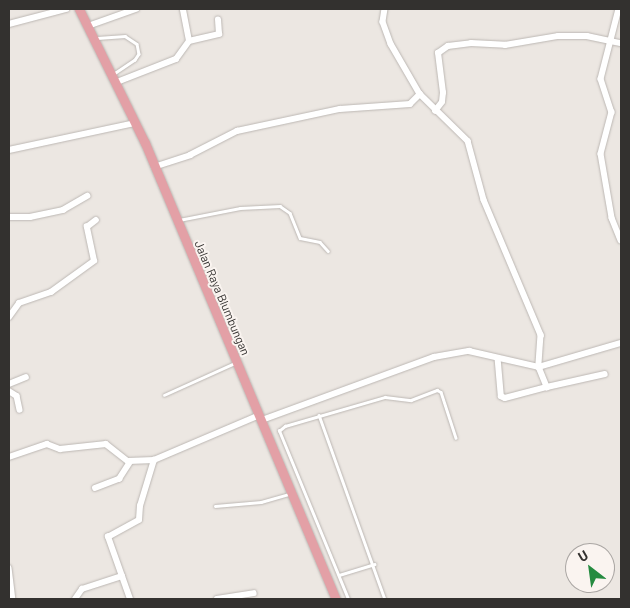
<!DOCTYPE html>
<style>
body{margin:0}
#map{position:relative;width:630px;height:608px;overflow:hidden;background:#ece7e2;font-family:Barlow,sans-serif}
div>[style]{position:absolute}
.roads{filter:drop-shadow(0 0 1px #bcb7b3) drop-shadow(0 0 1px #bcb7b3)}
.service>*{height:2.5px;margin:-1.25px;padding:0 1.25px;transform-origin:1.25px;border-radius:1.25px;background:#fff}
.minor>*{height:5.5px;margin:-2.75px;padding:0 2.75px;transform-origin:2.75px;border-radius:2.75px;background:#fff}
.primary>*{height:9px;margin:-4.5px;padding:0 4.5px;transform-origin:4.5px;border-radius:4.5px;background:#e3a0a6}
span{translate:-50% -50%;white-space:nowrap;text-align:center;line-height:1.15;-webkit-text-stroke:4px #faf4f0;paint-order:stroke}
.street-label{font-size:12px;color:#33312f}
.frame{position:absolute;inset:0;border:10px solid #33312f;pointer-events:none}
.north{position:absolute;left:565px;top:543px;width:50px;height:50px;box-sizing:border-box;background:#faf4f0;border:1px solid #aaa6a3;border-radius:50%;rotate:330deg;font-size:14px;font-weight:700;line-height:20px;text-align:center;color:#33312f}
.north::after{content:'';display:block;margin:auto;width:18px;height:22px;background:#258b40;clip-path:polygon(50% 0,100% 100%,50% 72%,0 100%)}
</style>
<div id="map">
<div class="roads">
<div class="service">
<div style="left:97px;top:38px;width:28px;rotate:-4deg"></div>
<div style="left:125px;top:36px;width:14px;rotate:34deg"></div>
<div style="left:137px;top:44px;width:10px;rotate:79deg"></div>
<div style="left:139px;top:54px;width:7px;rotate:124deg"></div>
<div style="left:135px;top:60px;width:25px;rotate:146deg"></div>
<div style="left:179px;top:220px;width:62px;rotate:-11.1deg"></div>
<div style="left:240px;top:208px;width:40px;rotate:-2.9deg"></div>
<div style="left:280px;top:206px;width:12px;rotate:35deg"></div>
<div style="left:290px;top:213px;width:27px;rotate:68deg"></div>
<div style="left:300px;top:238px;width:20px;rotate:11deg"></div>
<div style="left:320px;top:242px;width:12px;rotate:48deg"></div>
<div style="left:164px;top:395px;width:78px;rotate:-24.3deg"></div>
<div style="left:319px;top:415px;width:195px;rotate:70.3deg"></div>
<div style="left:215px;top:506px;width:46px;rotate:-5deg"></div>
<div style="left:261px;top:502px;width:29px;rotate:-16deg"></div>
<div style="left:339px;top:575px;width:37px;rotate:-17deg"></div>
<div style="left:348px;top:599px;width:182px;rotate:-112.3deg"></div>
<div style="left:279px;top:431px;width:8px;rotate:-40deg"></div>
<div style="left:285px;top:426px;width:104px;rotate:-16.2deg"></div>
<div style="left:385px;top:397px;width:26px;rotate:7deg"></div>
<div style="left:411px;top:400px;width:28px;rotate:-21deg"></div>
<div style="left:437px;top:390px;width:4px;rotate:27deg"></div>
<div style="left:441px;top:392px;width:48px;rotate:71.9deg"></div>
</div>
<div class="minor">
<div style="left:385px;top:9px;width:13px;rotate:99deg"></div>
<div style="left:383px;top:22px;width:23px;rotate:70deg"></div>
<div style="left:391px;top:44px;width:58px;rotate:59.9deg"></div>
<div style="left:420px;top:94px;width:67px;rotate:44.4deg"></div>
<div style="left:468px;top:141px;width:61px;rotate:74.8deg"></div>
<div style="left:484px;top:200px;width:147px;rotate:67.1deg"></div>
<div style="left:541px;top:335px;width:32px;rotate:94deg"></div>
<div style="left:539px;top:367px;width:22px;rotate:68deg"></div>
<div style="left:547px;top:387px;width:59px;rotate:-12.6deg"></div>
<div style="left:619px;top:9px;width:72px;rotate:104.4deg"></div>
<div style="left:601px;top:79px;width:35px;rotate:72deg"></div>
<div style="left:612px;top:112px;width:43px;rotate:104.7deg"></div>
<div style="left:601px;top:154px;width:65px;rotate:80.2deg"></div>
<div style="left:612px;top:218px;width:24px;rotate:68deg"></div>
<div style="left:9px;top:24px;width:59px;rotate:-14.7deg"></div>
<div style="left:88px;top:26px;width:51px;rotate:-19.5deg"></div>
<div style="left:189px;top:41px;width:31px;rotate:-13deg"></div>
<div style="left:219px;top:34px;width:14px;rotate:-94deg"></div>
<div style="left:117px;top:82px;width:63px;rotate:-21.3deg"></div>
<div style="left:176px;top:59px;width:22px;rotate:-54deg"></div>
<div style="left:189px;top:41px;width:33px;rotate:-101deg"></div>
<div style="left:435px;top:111px;width:11px;rotate:-52deg"></div>
<div style="left:442px;top:102px;width:9px;rotate:-84deg"></div>
<div style="left:443px;top:93px;width:40px;rotate:-97.1deg"></div>
<div style="left:438px;top:53px;width:12px;rotate:-35deg"></div>
<div style="left:448px;top:46px;width:23px;rotate:-7deg"></div>
<div style="left:471px;top:43px;width:34px;rotate:3deg"></div>
<div style="left:505px;top:45px;width:54px;rotate:-9.6deg"></div>
<div style="left:558px;top:36px;width:29px"></div>
<div style="left:587px;top:36px;width:35px;rotate:12deg"></div>
<div style="left:9px;top:150px;width:129px;rotate:-12.1deg"></div>
<div style="left:154px;top:167px;width:38px;rotate:-18deg"></div>
<div style="left:190px;top:155px;width:53px;rotate:-27.1deg"></div>
<div style="left:237px;top:131px;width:105px;rotate:-12.1deg"></div>
<div style="left:340px;top:109px;width:70px;rotate:-4.1deg"></div>
<div style="left:410px;top:104px;width:14px;rotate:-45deg"></div>
<div style="left:9px;top:217px;width:21px"></div>
<div style="left:30px;top:217px;width:34px;rotate:-12deg"></div>
<div style="left:63px;top:210px;width:28px;rotate:-30deg"></div>
<div style="left:9px;top:317px;width:17px;rotate:-54deg"></div>
<div style="left:19px;top:303px;width:34px;rotate:-19deg"></div>
<div style="left:51px;top:292px;width:53px;rotate:-35.8deg"></div>
<div style="left:94px;top:261px;width:35px;rotate:-102deg"></div>
<div style="left:87px;top:227px;width:11px;rotate:-38deg"></div>
<div style="left:498px;top:358px;width:38px;rotate:85deg"></div>
<div style="left:501px;top:396px;width:4px;rotate:27deg"></div>
<div style="left:505px;top:398px;width:43px;rotate:-14.7deg"></div>
<div style="left:9px;top:384px;width:18px;rotate:-22deg"></div>
<div style="left:9px;top:391px;width:9px;rotate:32deg"></div>
<div style="left:17px;top:396px;width:14px;rotate:78deg"></div>
<div style="left:262px;top:420px;width:183px;rotate:-20.1deg"></div>
<div style="left:434px;top:357px;width:36px;rotate:-10deg"></div>
<div style="left:469px;top:351px;width:72px;rotate:12.9deg"></div>
<div style="left:539px;top:367px;width:85px;rotate:-16.3deg"></div>
<div style="left:9px;top:457px;width:40px;rotate:-18.9deg"></div>
<div style="left:47px;top:444px;width:14px;rotate:21deg"></div>
<div style="left:60px;top:449px;width:46px;rotate:-6.2deg"></div>
<div style="left:106px;top:444px;width:28px;rotate:38deg"></div>
<div style="left:128px;top:461px;width:26px;rotate:-2deg"></div>
<div style="left:154px;top:460px;width:115px;rotate:-23deg"></div>
<div style="left:95px;top:488px;width:26px;rotate:-21deg"></div>
<div style="left:119px;top:479px;width:20px;rotate:-57deg"></div>
<div style="left:9px;top:568px;width:31px;rotate:83deg"></div>
<div style="left:75px;top:599px;width:12px;rotate:-55deg"></div>
<div style="left:82px;top:589px;width:42px;rotate:-18deg"></div>
<div style="left:130px;top:599px;width:66px;rotate:-109.5deg"></div>
<div style="left:108px;top:537px;width:35px;rotate:-29deg"></div>
<div style="left:139px;top:520px;width:14px;rotate:-86deg"></div>
<div style="left:140px;top:506px;width:48px;rotate:-73.1deg"></div>
<div style="left:217px;top:599px;width:37px;rotate:-9deg"></div>
</div>
<div class="primary">
<div style="left:79px;top:9px;width:149px;rotate:63.8deg"></div>
<div style="left:145px;top:143px;width:494px;rotate:67.3deg"></div>
</div>
</div>
<div class="street-label">
<span style="left:222px;top:298px;rotate:67deg">Jalan Raya Blumbungan</span>
</div>
<div class="frame"></div>
<div class="north">U</div>
</div>
